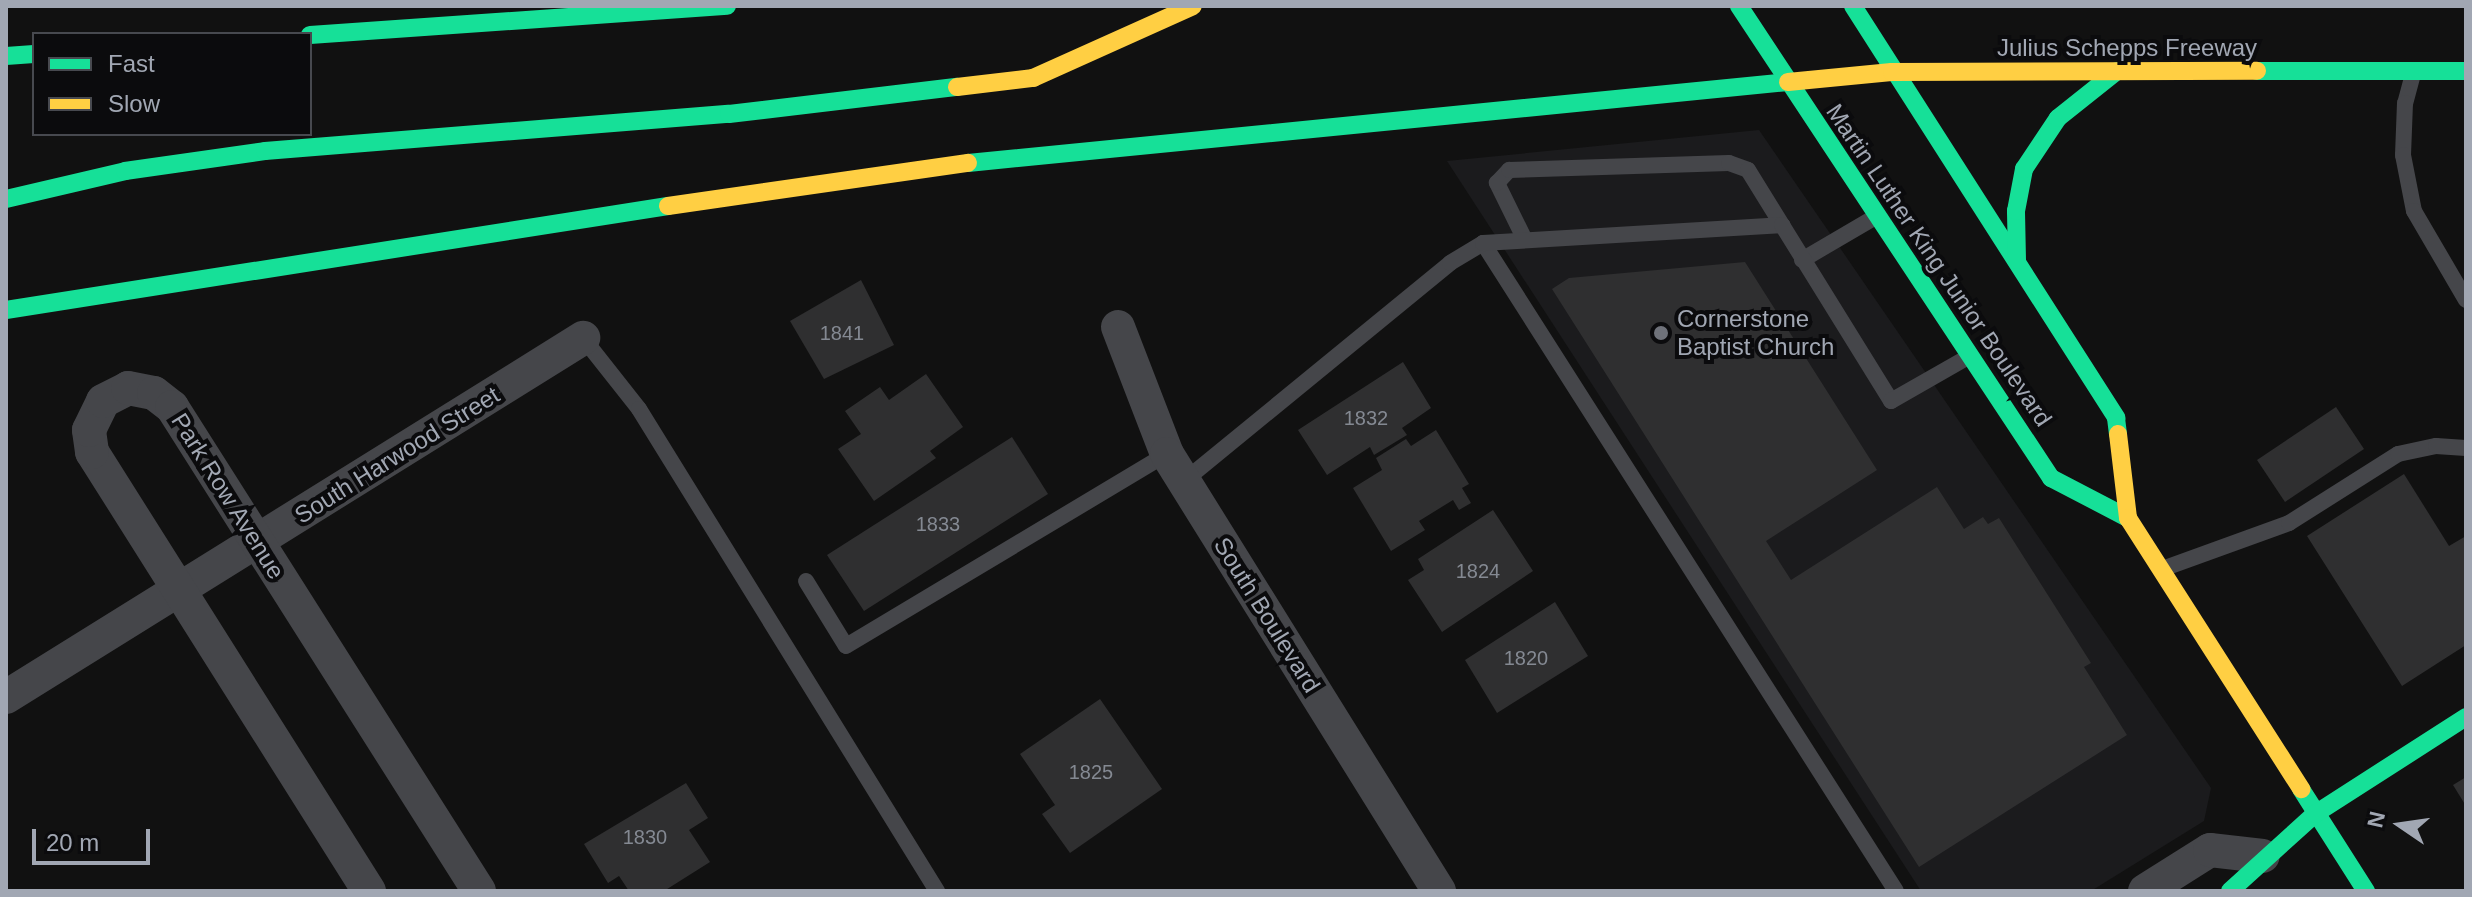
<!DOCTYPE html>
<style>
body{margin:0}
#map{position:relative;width:2472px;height:897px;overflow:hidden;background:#111;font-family:Helvetica,sans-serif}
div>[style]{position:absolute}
.built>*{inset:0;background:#1b1b1d}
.building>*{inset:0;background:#2f2f30}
.lane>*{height:16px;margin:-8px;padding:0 8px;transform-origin:8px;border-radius:8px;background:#45464a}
.street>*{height:34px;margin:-17px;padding:0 17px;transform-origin:17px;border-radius:17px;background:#45464a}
.fast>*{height:18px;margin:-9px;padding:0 9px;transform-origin:9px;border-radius:9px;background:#16e098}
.slow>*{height:18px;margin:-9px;padding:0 9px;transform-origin:9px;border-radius:9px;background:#ffcf43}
.dots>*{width:22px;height:22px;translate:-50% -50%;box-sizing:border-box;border:4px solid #0b0b0d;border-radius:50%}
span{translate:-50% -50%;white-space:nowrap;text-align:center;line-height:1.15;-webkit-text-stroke:8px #0b0b0d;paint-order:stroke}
.number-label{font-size:20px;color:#848992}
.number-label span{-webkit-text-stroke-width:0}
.street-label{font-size:24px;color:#a1a7b3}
.poi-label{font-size:24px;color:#a1a7b3}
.left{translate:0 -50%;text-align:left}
.frame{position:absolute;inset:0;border:8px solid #a1a7b3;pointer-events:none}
.legend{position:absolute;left:32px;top:32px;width:280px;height:104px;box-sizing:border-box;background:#0b0b0d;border:2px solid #47494f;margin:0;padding:10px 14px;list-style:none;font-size:24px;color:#a1a7b3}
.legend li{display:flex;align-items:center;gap:16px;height:40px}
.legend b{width:40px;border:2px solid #47494f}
.north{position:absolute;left:2360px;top:785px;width:80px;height:80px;-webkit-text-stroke:6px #0b0b0d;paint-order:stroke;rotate:283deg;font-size:22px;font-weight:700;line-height:32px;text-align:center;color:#a1a7b3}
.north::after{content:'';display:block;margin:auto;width:28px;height:36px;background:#a1a7b3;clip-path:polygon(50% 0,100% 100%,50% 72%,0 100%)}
.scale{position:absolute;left:32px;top:829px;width:118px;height:36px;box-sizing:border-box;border:4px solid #a1a7b3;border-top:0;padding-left:10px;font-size:24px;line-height:28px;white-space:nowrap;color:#a1a7b3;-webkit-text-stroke:6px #0b0b0d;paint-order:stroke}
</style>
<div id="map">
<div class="built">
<div style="clip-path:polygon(1759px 130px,2211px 788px,2204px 821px,2091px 891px,1921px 891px,1447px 161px)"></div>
</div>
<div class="building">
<div style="clip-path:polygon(1745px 262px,1877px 470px,1766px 541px,1791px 580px,1937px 487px,1964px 529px,1983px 517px,1988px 524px,1999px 518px,2091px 663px,2084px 667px,2127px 735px,1919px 867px,1552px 289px,1569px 278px)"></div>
<div style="clip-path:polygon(861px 280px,894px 345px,824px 379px,790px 321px)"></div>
<div style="clip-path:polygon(1403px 362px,1431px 408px,1402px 428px,1407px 435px,1374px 455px,1370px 447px,1327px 475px,1298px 430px)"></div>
<div style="clip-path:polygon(926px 374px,963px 427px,930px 451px,936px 458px,874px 501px,838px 449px,861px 434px,845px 411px,880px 387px,889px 400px)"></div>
<div style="clip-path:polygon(2336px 407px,2364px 449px,2285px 502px,2257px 460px)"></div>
<div style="clip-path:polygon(1436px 430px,1469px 484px,1462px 488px,1471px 503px,1459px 510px,1453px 500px,1419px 521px,1425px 530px,1391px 551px,1353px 488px,1382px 470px,1376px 458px,1406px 439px,1411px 446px)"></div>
<div style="clip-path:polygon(1012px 437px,1048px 494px,864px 611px,827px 555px)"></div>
<div style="clip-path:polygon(2404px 474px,2449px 546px,2466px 536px,2466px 645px,2402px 686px,2307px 536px)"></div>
<div style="clip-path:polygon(1493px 510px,1533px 571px,1442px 632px,1408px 580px,1424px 570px,1418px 559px)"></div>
<div style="clip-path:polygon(1555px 602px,1588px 656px,1497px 713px,1465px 660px)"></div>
<div style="clip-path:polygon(1100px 699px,1162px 789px,1070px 853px,1042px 814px,1055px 805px,1020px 754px)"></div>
<div style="clip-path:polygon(2466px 777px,2466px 806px,2453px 785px)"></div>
<div style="clip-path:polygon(686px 783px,708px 818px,689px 830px,710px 862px,664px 891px,629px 891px,619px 876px,608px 883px,584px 844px)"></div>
</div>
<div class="lane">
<div style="left:2413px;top:74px;width:30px;rotate:105deg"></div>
<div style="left:2405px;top:103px;width:52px;rotate:92.2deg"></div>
<div style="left:2403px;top:155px;width:57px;rotate:78.9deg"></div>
<div style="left:2414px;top:211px;width:103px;rotate:59.7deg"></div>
<div style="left:1525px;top:240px;width:64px;rotate:-116.2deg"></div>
<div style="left:1497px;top:183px;width:18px;rotate:-47deg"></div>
<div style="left:1509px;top:170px;width:220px;rotate:-1.8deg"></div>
<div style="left:1729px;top:163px;width:20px;rotate:20deg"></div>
<div style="left:1748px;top:170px;width:65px;rotate:58.3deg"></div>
<div style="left:1483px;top:243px;width:768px;rotate:57.49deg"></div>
<div style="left:1802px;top:260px;width:87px;rotate:-30.4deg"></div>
<div style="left:583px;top:338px;width:90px;rotate:51.7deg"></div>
<div style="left:639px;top:409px;width:567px;rotate:58.27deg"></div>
<div style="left:1184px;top:481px;width:344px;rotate:-39.3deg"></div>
<div style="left:1450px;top:263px;width:39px;rotate:-31deg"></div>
<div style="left:1483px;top:243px;width:300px;rotate:-3.4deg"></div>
<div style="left:1782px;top:225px;width:207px;rotate:58.2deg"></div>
<div style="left:1891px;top:401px;width:91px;rotate:-29.7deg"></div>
<div style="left:2165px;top:568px;width:132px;rotate:-19.9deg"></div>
<div style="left:2289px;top:523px;width:129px;rotate:-32.3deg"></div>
<div style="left:2398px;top:454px;width:39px;rotate:-12deg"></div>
<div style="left:2436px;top:446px;width:30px;rotate:4deg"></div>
<div style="left:806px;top:581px;width:76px;rotate:58.4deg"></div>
<div style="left:846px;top:646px;width:374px;rotate:-30.9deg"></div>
</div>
<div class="street">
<div style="left:1118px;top:327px;width:136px;rotate:68.9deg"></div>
<div style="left:1167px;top:454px;width:515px;rotate:58.1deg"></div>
<div style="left:6px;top:697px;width:680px;rotate:-31.89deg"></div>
<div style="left:369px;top:891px;width:519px;rotate:-122.25deg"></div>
<div style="left:92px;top:452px;width:22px;rotate:-98deg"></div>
<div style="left:89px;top:430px;width:32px;rotate:-64deg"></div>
<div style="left:103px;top:401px;width:28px;rotate:-27deg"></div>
<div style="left:128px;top:388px;width:26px;rotate:11deg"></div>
<div style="left:154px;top:393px;width:23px;rotate:38deg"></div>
<div style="left:172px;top:407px;width:573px;rotate:57.61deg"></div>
<div style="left:2145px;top:891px;width:77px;rotate:-32.2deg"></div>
<div style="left:2210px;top:850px;width:53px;rotate:6.5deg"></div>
</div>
<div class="fast">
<div style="left:1739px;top:6px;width:566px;rotate:56.53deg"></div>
<div style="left:2051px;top:478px;width:87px;rotate:27.5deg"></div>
<div style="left:1853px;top:6px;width:489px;rotate:57.4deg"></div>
<div style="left:2116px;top:418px;width:16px;rotate:83deg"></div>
<div style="left:310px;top:35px;width:418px;rotate:-4deg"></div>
<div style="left:6px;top:56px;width:28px;rotate:-4deg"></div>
<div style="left:2257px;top:71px;width:209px"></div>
<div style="left:968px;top:163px;width:824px;rotate:-5.64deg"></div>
<div style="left:6px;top:199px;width:122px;rotate:-13.2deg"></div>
<div style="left:125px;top:171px;width:141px;rotate:-8.1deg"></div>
<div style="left:265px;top:151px;width:465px;rotate:-4.6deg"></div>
<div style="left:729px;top:114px;width:230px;rotate:-6.8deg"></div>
<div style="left:2017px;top:260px;width:49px;rotate:-91.2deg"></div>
<div style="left:2016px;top:211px;width:43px;rotate:-79.2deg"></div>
<div style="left:2024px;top:169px;width:61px;rotate:-56.3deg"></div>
<div style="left:2058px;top:118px;width:75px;rotate:-38.5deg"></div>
<div style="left:6px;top:310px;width:670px;rotate:-8.93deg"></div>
<div style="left:2301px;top:789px;width:121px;rotate:57.5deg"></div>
<div style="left:2230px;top:891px;width:115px;rotate:-42.2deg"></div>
<div style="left:2315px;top:814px;width:179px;rotate:-32.7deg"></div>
</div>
<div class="slow">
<div style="left:1788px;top:82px;width:104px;rotate:-5.5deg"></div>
<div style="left:1892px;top:72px;width:365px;rotate:-0.2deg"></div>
<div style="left:957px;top:87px;width:77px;rotate:-6.8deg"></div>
<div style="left:1033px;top:78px;width:175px;rotate:-24.2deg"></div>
<div style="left:668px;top:206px;width:303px;rotate:-8.2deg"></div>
<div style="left:2118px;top:434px;width:85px;rotate:83.2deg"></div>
<div style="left:2128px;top:518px;width:322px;rotate:57.4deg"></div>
</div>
<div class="dots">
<div style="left:1661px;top:333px;background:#6f727a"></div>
</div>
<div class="number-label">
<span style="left:842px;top:333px">1841</span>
<span style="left:1366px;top:418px">1832</span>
<span style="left:938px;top:524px">1833</span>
<span style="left:1478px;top:571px">1824</span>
<span style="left:1526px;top:658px">1820</span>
<span style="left:1091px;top:772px">1825</span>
<span style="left:645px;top:837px">1830</span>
</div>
<div class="street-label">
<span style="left:2127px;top:48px">Julius Schepps Freeway</span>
<span style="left:1939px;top:265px;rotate:56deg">Martin Luther King Junior Boulevard</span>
<span style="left:397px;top:455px;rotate:-32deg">South Harwood Street</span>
<span style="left:228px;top:496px;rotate:58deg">Park Row Avenue</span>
<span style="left:1267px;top:615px;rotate:58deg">South Boulevard</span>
</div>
<div class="poi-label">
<span class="left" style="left:1677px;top:333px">Cornerstone<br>Baptist Church</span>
</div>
<div class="frame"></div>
<ul class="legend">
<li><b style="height:10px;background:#16e098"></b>Fast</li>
<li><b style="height:10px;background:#ffcf43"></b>Slow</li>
</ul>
<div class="north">N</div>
<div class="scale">20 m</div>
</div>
